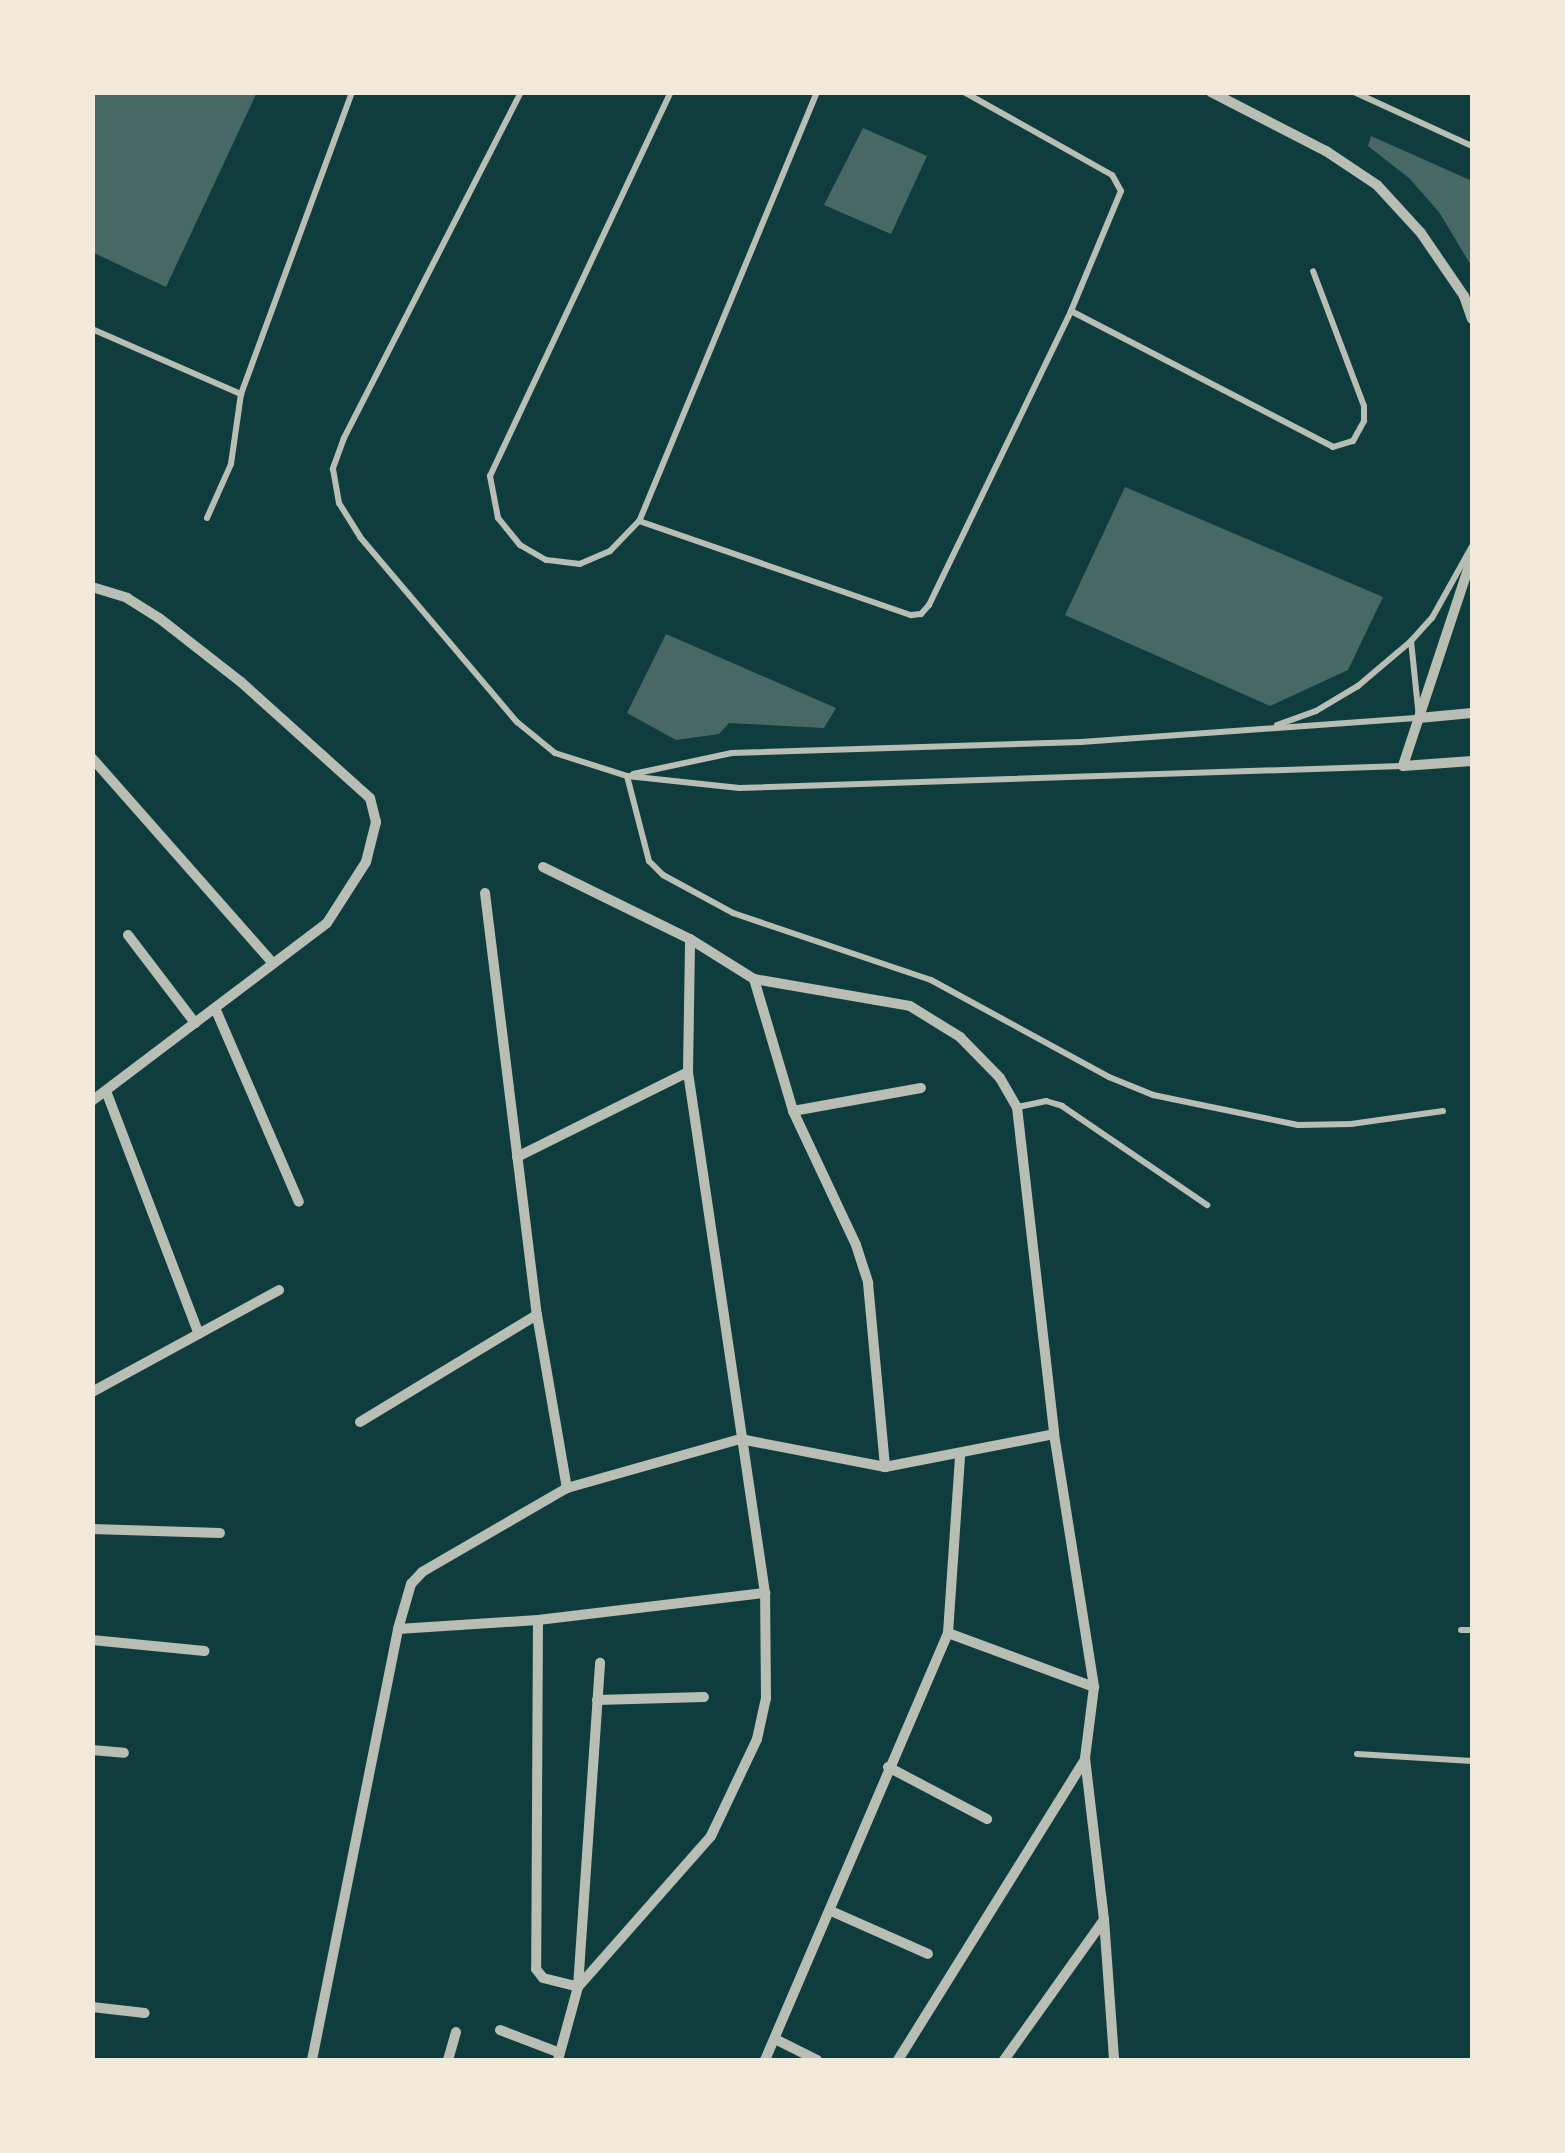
<!DOCTYPE html>
<style>
body{margin:0}
#map{position:relative;width:1565px;height:2153px;overflow:hidden;background:#0f3d3e;font-family:Barlow,sans-serif}
div>[style]{position:absolute}
.building>*{inset:0;background:#486865}
.service>*{height:6px;margin:-3px;padding:0 3px;transform-origin:3px;border-radius:3px;background:#b8beb3}
.minor>*{height:10px;margin:-5px;padding:0 5px;transform-origin:5px;border-radius:5px;background:#b8beb3}
span{translate:-50% -50%;white-space:nowrap;text-align:center;line-height:1.15;-webkit-text-stroke:10px #f1e9da;paint-order:stroke}
.frame{position:absolute;inset:0;border:95px solid #f1e9da;pointer-events:none}
</style>
<div id="map">
<div class="building">
<div style="clip-path:polygon(92px 92px,257px 92px,166px 287px,92px 252px)"></div>
<div style="clip-path:polygon(863px 128px,927px 156px,891px 234px,824px 205px)"></div>
<div style="clip-path:polygon(1371px 136px,1472px 181px,1472px 267px,1439px 212px,1409px 178px,1368px 146px)"></div>
<div style="clip-path:polygon(1125px 487px,1383px 597px,1348px 670px,1270px 706px,1065px 615px)"></div>
<div style="clip-path:polygon(666px 634px,836px 708px,824px 728px,729px 723px,719px 734px,676px 740px,627px 713px)"></div>
</div>
<div class="service">
<div style="left:521px;top:92px;width:389px;rotate:117.1deg"></div>
<div style="left:344px;top:438px;width:33px;rotate:110deg"></div>
<div style="left:333px;top:469px;width:35px;rotate:80deg"></div>
<div style="left:339px;top:503px;width:40px;rotate:58deg"></div>
<div style="left:360px;top:537px;width:243px;rotate:49.7deg"></div>
<div style="left:517px;top:722px;width:49px;rotate:39.2deg"></div>
<div style="left:555px;top:753px;width:76px;rotate:17.7deg"></div>
<div style="left:627px;top:776px;width:113px;rotate:6.1deg"></div>
<div style="left:739px;top:788px;width:663px;rotate:-1.9deg"></div>
<div style="left:817px;top:92px;width:464px;rotate:112.5deg"></div>
<div style="left:639px;top:521px;width:288px;rotate:19.1deg"></div>
<div style="left:911px;top:615px;width:10px;rotate:-6deg"></div>
<div style="left:921px;top:614px;width:12px;rotate:-48deg"></div>
<div style="left:929px;top:605px;width:326px;rotate:-64.2deg"></div>
<div style="left:1071px;top:311px;width:130px;rotate:-67.4deg"></div>
<div style="left:1121px;top:191px;width:18px;rotate:-119deg"></div>
<div style="left:1112px;top:175px;width:170px;rotate:-150.7deg"></div>
<div style="left:1354px;top:92px;width:130px;rotate:24.6deg"></div>
<div style="left:1071px;top:311px;width:295px;rotate:27.4deg"></div>
<div style="left:1333px;top:447px;width:21px;rotate:-17deg"></div>
<div style="left:1353px;top:441px;width:23px;rotate:-61deg"></div>
<div style="left:1364px;top:421px;width:15px;rotate:-90deg"></div>
<div style="left:1364px;top:406px;width:144px;rotate:-110.7deg"></div>
<div style="left:92px;top:329px;width:163px;rotate:23.6deg"></div>
<div style="left:241px;top:394px;width:322px;rotate:-69.8deg"></div>
<div style="left:207px;top:518px;width:59px;rotate:-66deg"></div>
<div style="left:231px;top:464px;width:71px;rotate:-81.9deg"></div>
<div style="left:639px;top:521px;width:42px;rotate:134deg"></div>
<div style="left:610px;top:551px;width:33px;rotate:157deg"></div>
<div style="left:580px;top:564px;width:34px;rotate:-173deg"></div>
<div style="left:546px;top:560px;width:30px;rotate:-150deg"></div>
<div style="left:520px;top:545px;width:35px;rotate:-129deg"></div>
<div style="left:498px;top:518px;width:43px;rotate:-100.8deg"></div>
<div style="left:490px;top:476px;width:425px;rotate:-64.8deg"></div>
<div style="left:1277px;top:725px;width:41px;rotate:-19.7deg"></div>
<div style="left:1316px;top:711px;width:49px;rotate:-30.8deg"></div>
<div style="left:1358px;top:686px;width:70px;rotate:-40.3deg"></div>
<div style="left:1411px;top:641px;width:31px;rotate:-48deg"></div>
<div style="left:1432px;top:618px;width:82px;rotate:-60.9deg"></div>
<div style="left:633px;top:774px;width:101px;rotate:-12deg"></div>
<div style="left:732px;top:753px;width:349px;rotate:-1.8deg"></div>
<div style="left:1081px;top:742px;width:339px;rotate:-4.1deg"></div>
<div style="left:1419px;top:718px;width:77px;rotate:-95.9deg"></div>
<div style="left:627px;top:776px;width:88px;rotate:75.5deg"></div>
<div style="left:649px;top:861px;width:20px;rotate:45deg"></div>
<div style="left:663px;top:875px;width:80px;rotate:28.5deg"></div>
<div style="left:733px;top:913px;width:209px;rotate:18.7deg"></div>
<div style="left:931px;top:980px;width:203px;rotate:28.6deg"></div>
<div style="left:1109px;top:1077px;width:48px;rotate:22.2deg"></div>
<div style="left:1153px;top:1095px;width:148px;rotate:11.7deg"></div>
<div style="left:1298px;top:1125px;width:53px;rotate:-1.1deg"></div>
<div style="left:1351px;top:1124px;width:93px;rotate:-8deg"></div>
<div style="left:1018px;top:1107px;width:29px;rotate:-12deg"></div>
<div style="left:1046px;top:1101px;width:17px;rotate:17deg"></div>
<div style="left:1062px;top:1106px;width:176px;rotate:34.3deg"></div>
<div style="left:1461px;top:1630px;width:11px"></div>
<div style="left:1357px;top:1754px;width:115px;rotate:3.5deg"></div>
</div>
<div class="minor">
<div style="left:1211px;top:92px;width:129px;rotate:27.2deg"></div>
<div style="left:1326px;top:151px;width:61px;rotate:33.7deg"></div>
<div style="left:1377px;top:185px;width:65px;rotate:47.5deg"></div>
<div style="left:1421px;top:233px;width:76px;rotate:55.7deg"></div>
<div style="left:1464px;top:296px;width:24px;rotate:71deg"></div>
<div style="left:1472px;top:557px;width:220px;rotate:108.3deg"></div>
<div style="left:1403px;top:766px;width:69px;rotate:-4.1deg"></div>
<div style="left:92px;top:587px;width:37px;rotate:17deg"></div>
<div style="left:127px;top:598px;width:38px;rotate:32deg"></div>
<div style="left:159px;top:618px;width:104px;rotate:38deg"></div>
<div style="left:241px;top:682px;width:173px;rotate:42deg"></div>
<div style="left:370px;top:798px;width:25px;rotate:76deg"></div>
<div style="left:376px;top:822px;width:41px;rotate:104deg"></div>
<div style="left:366px;top:862px;width:72px;rotate:122.6deg"></div>
<div style="left:327px;top:923px;width:295px;rotate:142.9deg"></div>
<div style="left:1419px;top:718px;width:53px;rotate:-5.4deg"></div>
<div style="left:92px;top:758px;width:273px;rotate:48.6deg"></div>
<div style="left:543px;top:867px;width:164px;rotate:26.1deg"></div>
<div style="left:690px;top:939px;width:75px;rotate:32deg"></div>
<div style="left:754px;top:979px;width:158px;rotate:9.8deg"></div>
<div style="left:910px;top:1006px;width:59px;rotate:31.8deg"></div>
<div style="left:960px;top:1037px;width:57px;rotate:45.7deg"></div>
<div style="left:1000px;top:1078px;width:34px;rotate:60deg"></div>
<div style="left:1017px;top:1107px;width:329px;rotate:83.5deg"></div>
<div style="left:485px;top:893px;width:425px;rotate:83deg"></div>
<div style="left:537px;top:1315px;width:176px;rotate:80.2deg"></div>
<div style="left:128px;top:935px;width:111px;rotate:52.7deg"></div>
<div style="left:754px;top:979px;width:138px;rotate:73.5deg"></div>
<div style="left:793px;top:1111px;width:148px;rotate:64.8deg"></div>
<div style="left:856px;top:1245px;width:40px;rotate:72deg"></div>
<div style="left:868px;top:1283px;width:185px;rotate:84.7deg"></div>
<div style="left:215px;top:1008px;width:211px;rotate:66.6deg"></div>
<div style="left:106px;top:1091px;width:260px;rotate:69.1deg"></div>
<div style="left:793px;top:1111px;width:130px;rotate:-10.2deg"></div>
<div style="left:517px;top:1157px;width:191px;rotate:-26.4deg"></div>
<div style="left:92px;top:1392px;width:213px;rotate:-28.6deg"></div>
<div style="left:360px;top:1422px;width:207px;rotate:-31.2deg"></div>
<div style="left:92px;top:1529px;width:128px;rotate:1.8deg"></div>
<div style="left:538px;top:1620px;width:349px;rotate:90.3deg"></div>
<div style="left:536px;top:1969px;width:11px;rotate:52deg"></div>
<div style="left:543px;top:1978px;width:36px;rotate:14deg"></div>
<div style="left:578px;top:1987px;width:325px;rotate:-86.1deg"></div>
<div style="left:398px;top:1629px;width:140px;rotate:-3.7deg"></div>
<div style="left:538px;top:1620px;width:229px;rotate:-6.8deg"></div>
<div style="left:948px;top:1633px;width:156px;rotate:20.3deg"></div>
<div style="left:92px;top:1640px;width:113px;rotate:5.6deg"></div>
<div style="left:597px;top:1700px;width:107px;rotate:-1.6deg"></div>
<div style="left:92px;top:1750px;width:32px;rotate:5deg"></div>
<div style="left:888px;top:1767px;width:112px;rotate:27.7deg"></div>
<div style="left:831px;top:1911px;width:106px;rotate:23.9deg"></div>
<div style="left:92px;top:2007px;width:53px;rotate:6.5deg"></div>
<div style="left:500px;top:2030px;width:64px;rotate:21deg"></div>
<div style="left:775px;top:2039px;width:47px;rotate:26.6deg"></div>
<div style="left:312px;top:2060px;width:439px;rotate:-78.7deg"></div>
<div style="left:398px;top:1629px;width:47px;rotate:-73.9deg"></div>
<div style="left:411px;top:1584px;width:16px;rotate:-47deg"></div>
<div style="left:422px;top:1572px;width:168px;rotate:-30.1deg"></div>
<div style="left:567px;top:1488px;width:180px;rotate:-15.8deg"></div>
<div style="left:740px;top:1439px;width:148px;rotate:10.9deg"></div>
<div style="left:885px;top:1467px;width:172px;rotate:-11deg"></div>
<div style="left:1054px;top:1434px;width:256px;rotate:81deg"></div>
<div style="left:1094px;top:1687px;width:72px;rotate:97.2deg"></div>
<div style="left:1085px;top:1758px;width:162px;rotate:83.3deg"></div>
<div style="left:1104px;top:1919px;width:141px;rotate:85.9deg"></div>
<div style="left:448px;top:2060px;width:29px;rotate:-74deg"></div>
<div style="left:558px;top:2060px;width:76px;rotate:-74.7deg"></div>
<div style="left:578px;top:1987px;width:201px;rotate:-48.6deg"></div>
<div style="left:711px;top:1836px;width:107px;rotate:-64.6deg"></div>
<div style="left:757px;top:1739px;width:42px;rotate:-77.6deg"></div>
<div style="left:766px;top:1698px;width:105px;rotate:-90.5deg"></div>
<div style="left:765px;top:1593px;width:527px;rotate:-98.41deg"></div>
<div style="left:688px;top:1072px;width:133px;rotate:-89.1deg"></div>
<div style="left:765px;top:2060px;width:465px;rotate:-66.8deg"></div>
<div style="left:948px;top:1633px;width:178px;rotate:-86.1deg"></div>
<div style="left:898px;top:2060px;width:354px;rotate:-58.1deg"></div>
<div style="left:1004px;top:2060px;width:172px;rotate:-54.5deg"></div>
</div>
<div class="frame"></div>
</div>
